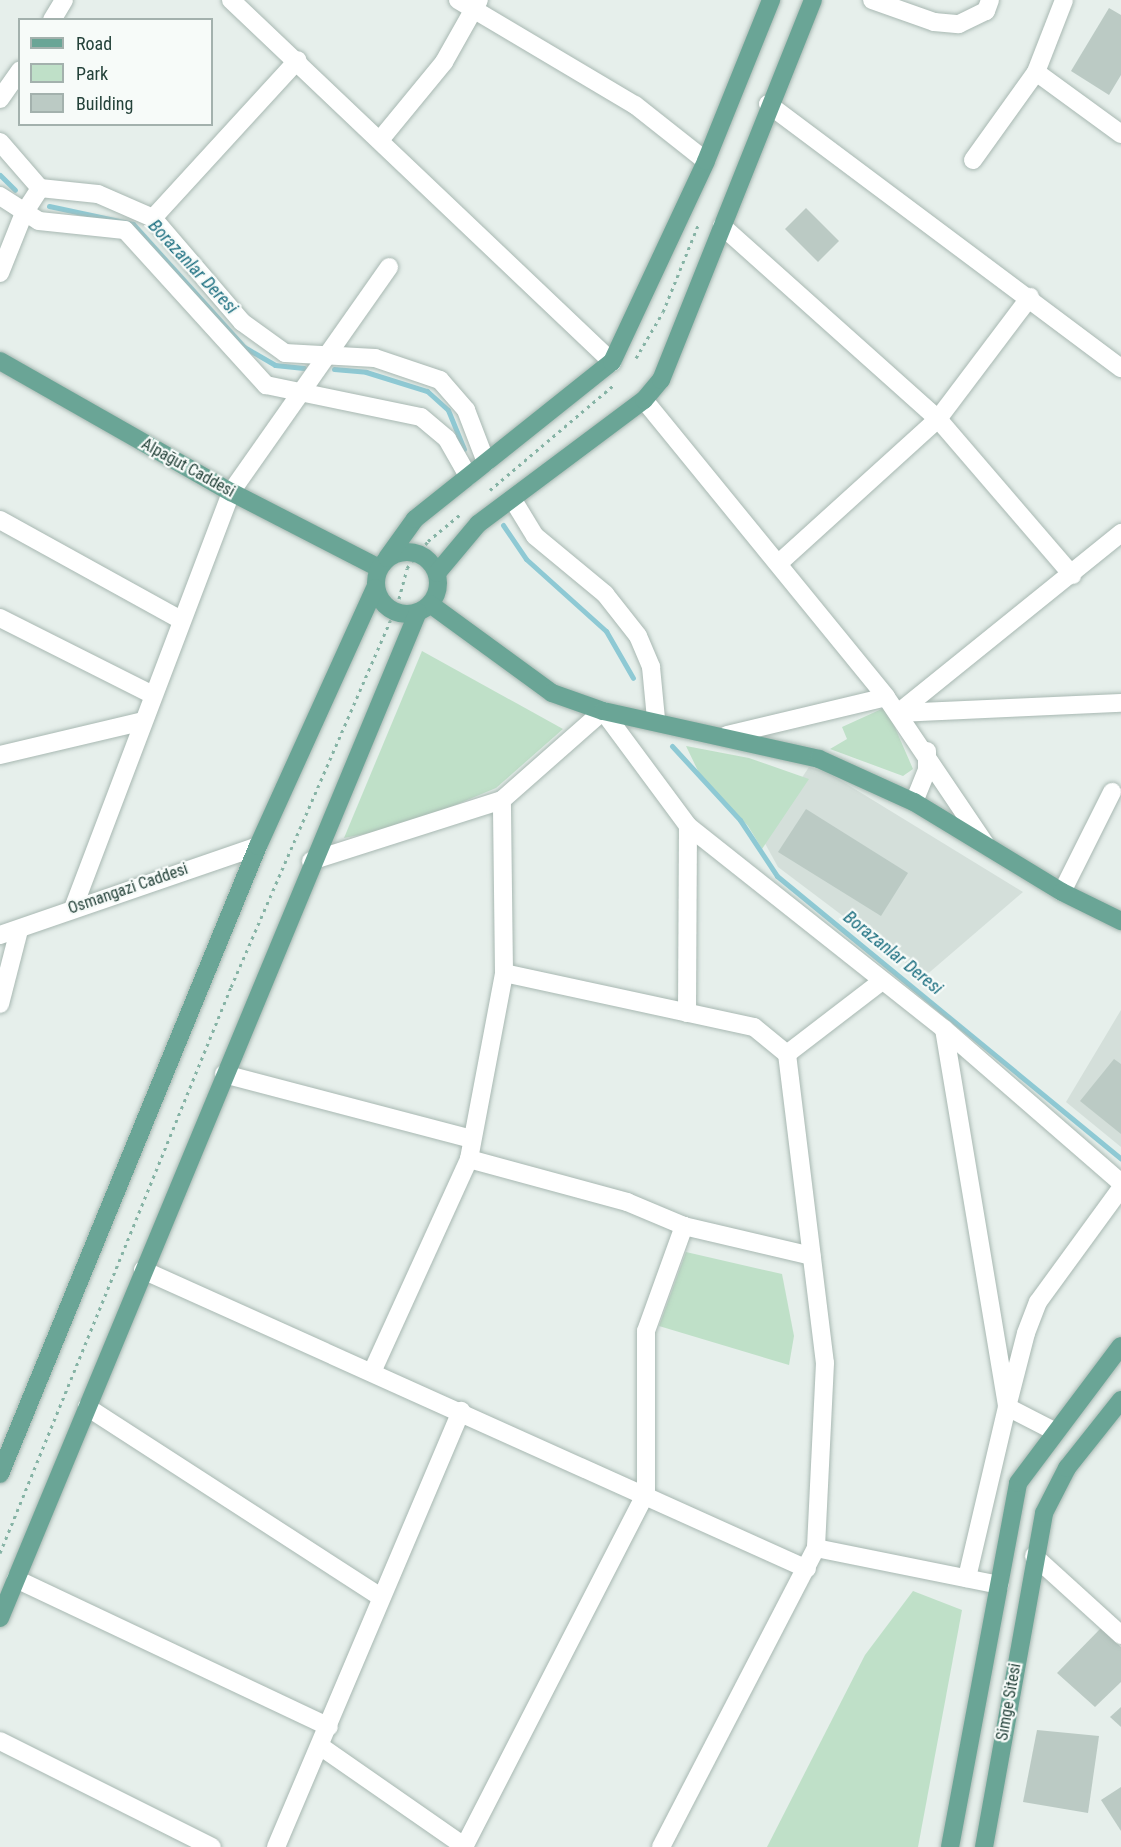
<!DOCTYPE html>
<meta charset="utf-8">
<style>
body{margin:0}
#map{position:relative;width:1121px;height:1847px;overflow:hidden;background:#e6efeb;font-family:"Roboto Condensed",sans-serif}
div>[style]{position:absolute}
.built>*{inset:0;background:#d4dfda}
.green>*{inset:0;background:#bfe0c8}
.stream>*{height:5px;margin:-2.5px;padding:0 2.5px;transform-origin:2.5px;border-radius:2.5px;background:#8ec9d4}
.building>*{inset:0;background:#bbcac4}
.path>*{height:3px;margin-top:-1.5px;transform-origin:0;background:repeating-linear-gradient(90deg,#86b3a5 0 3px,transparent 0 7.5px)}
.roads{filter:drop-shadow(0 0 2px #a8b8b2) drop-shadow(0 0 2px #a8b8b2)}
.minor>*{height:18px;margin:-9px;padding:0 9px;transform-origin:9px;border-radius:9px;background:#fff}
.major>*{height:18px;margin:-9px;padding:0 9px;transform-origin:9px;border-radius:9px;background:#6aa596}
.major>.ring{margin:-9px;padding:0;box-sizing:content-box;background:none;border:18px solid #6aa596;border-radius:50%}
span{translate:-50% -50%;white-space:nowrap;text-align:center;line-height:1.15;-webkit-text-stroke:4.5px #f7fbf9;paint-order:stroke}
.street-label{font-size:16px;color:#24423a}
.water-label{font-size:18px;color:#1c6f80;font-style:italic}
.legend{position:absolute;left:18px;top:18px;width:195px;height:108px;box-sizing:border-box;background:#f7fbf9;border:2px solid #a3b1ad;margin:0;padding:8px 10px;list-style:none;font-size:18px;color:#24423a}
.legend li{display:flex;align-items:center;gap:12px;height:30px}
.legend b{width:30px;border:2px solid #a3b1ad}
</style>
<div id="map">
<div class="built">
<div style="clip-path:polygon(809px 767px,827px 772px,1023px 892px,924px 977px,778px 867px,762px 838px)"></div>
<div style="clip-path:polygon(1121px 1010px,1121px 1147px,1066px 1102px)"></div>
</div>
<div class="green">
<div style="clip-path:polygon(422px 651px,563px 729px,496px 788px,405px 826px,344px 838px)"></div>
<div style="clip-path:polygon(886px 707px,913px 769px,903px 776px,830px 749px,847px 739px,842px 727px)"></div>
<div style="clip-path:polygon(686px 746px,749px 758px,809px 779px,762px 849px,748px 826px,700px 775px)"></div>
<div style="clip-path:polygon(686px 1252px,782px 1274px,794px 1336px,789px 1365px,659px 1326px)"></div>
<div style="clip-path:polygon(913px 1591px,962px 1610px,918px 1847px,767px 1847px,865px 1655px)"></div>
</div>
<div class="stream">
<div style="left:0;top:175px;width:21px;rotate:45deg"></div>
<div style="left:49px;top:206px;width:86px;rotate:12.1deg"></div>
<div style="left:133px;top:224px;width:166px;rotate:47.9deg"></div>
<div style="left:244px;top:347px;width:36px;rotate:30deg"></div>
<div style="left:275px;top:365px;width:29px;rotate:6deg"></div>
<div style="left:334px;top:369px;width:32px;rotate:5deg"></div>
<div style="left:366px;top:372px;width:64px;rotate:17.3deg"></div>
<div style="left:427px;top:391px;width:28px;rotate:42deg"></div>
<div style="left:448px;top:410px;width:42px;rotate:67.7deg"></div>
<div style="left:503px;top:525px;width:41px;rotate:55.9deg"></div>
<div style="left:526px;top:559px;width:108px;rotate:42deg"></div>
<div style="left:606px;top:631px;width:54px;rotate:60.1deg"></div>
<div style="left:672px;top:746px;width:100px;rotate:47.4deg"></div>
<div style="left:740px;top:820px;width:67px;rotate:56.5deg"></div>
<div style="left:777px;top:876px;width:445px;rotate:39.4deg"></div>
</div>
<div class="building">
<div style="clip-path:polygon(1109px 8px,1121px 15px,1121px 75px,1109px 95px,1071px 71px)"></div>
<div style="clip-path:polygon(806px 208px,839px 241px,818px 262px,785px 229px)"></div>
<div style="clip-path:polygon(806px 809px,908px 873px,881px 916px,778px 852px)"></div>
<div style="clip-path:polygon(1114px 1059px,1121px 1064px,1121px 1134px,1080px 1101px)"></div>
<div style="clip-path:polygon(1101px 1628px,1121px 1647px,1121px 1682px,1095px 1707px,1057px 1673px)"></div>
<div style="clip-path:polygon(1121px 1707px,1121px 1727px,1110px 1717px)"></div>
<div style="clip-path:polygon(1037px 1730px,1099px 1736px,1088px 1813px,1023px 1802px)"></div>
<div style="clip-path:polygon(1121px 1787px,1121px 1831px,1101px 1800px)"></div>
</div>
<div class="path">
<div style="left:636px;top:358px;width:53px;rotate:-59.6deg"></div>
<div style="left:663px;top:312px;width:96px;rotate:-68deg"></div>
<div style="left:490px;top:490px;width:164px;rotate:-40.3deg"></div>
<div style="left:0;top:1553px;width:611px;rotate:-67.8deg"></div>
<div style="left:231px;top:987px;width:416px;rotate:-66.5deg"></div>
<div style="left:397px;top:606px;width:39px;rotate:-75deg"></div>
<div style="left:407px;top:568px;width:34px;rotate:-52deg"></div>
<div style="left:428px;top:541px;width:44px;rotate:-39.5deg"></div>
</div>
<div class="roads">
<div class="minor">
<div style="left:231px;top:0;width:526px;rotate:43.54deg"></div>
<div style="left:458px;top:0;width:206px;rotate:30.7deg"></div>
<div style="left:635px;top:105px;width:90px;rotate:38.3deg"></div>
<div style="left:872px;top:0;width:66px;rotate:19.5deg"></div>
<div style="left:934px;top:22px;width:25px;rotate:5deg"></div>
<div style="left:959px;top:24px;width:30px;rotate:-26deg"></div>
<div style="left:986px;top:11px;width:12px;rotate:-70deg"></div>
<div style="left:52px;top:20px;width:23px;rotate:-59deg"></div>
<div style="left:1036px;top:72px;width:105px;rotate:36.1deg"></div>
<div style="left:0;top:99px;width:35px;rotate:-55deg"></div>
<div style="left:768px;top:104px;width:441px;rotate:36.8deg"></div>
<div style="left:380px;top:140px;width:101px;rotate:-50.6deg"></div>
<div style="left:444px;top:62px;width:71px;rotate:-60.6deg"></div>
<div style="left:0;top:142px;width:61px;rotate:49deg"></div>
<div style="left:40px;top:188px;width:58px;rotate:5.9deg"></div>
<div style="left:98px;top:194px;width:60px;rotate:23.6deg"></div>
<div style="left:153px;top:218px;width:137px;rotate:49.4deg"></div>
<div style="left:242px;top:322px;width:53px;rotate:35.8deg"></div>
<div style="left:285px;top:353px;width:90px;rotate:3.2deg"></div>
<div style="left:375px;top:358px;width:69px;rotate:18.7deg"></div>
<div style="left:440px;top:380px;width:40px;rotate:49deg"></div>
<div style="left:466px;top:410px;width:56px;rotate:69deg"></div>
<div style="left:973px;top:160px;width:108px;rotate:-54.4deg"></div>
<div style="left:1036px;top:72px;width:77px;rotate:-68.7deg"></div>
<div style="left:0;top:196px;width:46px;rotate:32.7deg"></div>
<div style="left:39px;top:221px;width:86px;rotate:6deg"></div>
<div style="left:125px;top:230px;width:210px;rotate:47.7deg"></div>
<div style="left:266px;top:385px;width:158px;rotate:11.7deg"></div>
<div style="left:421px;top:417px;width:34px;rotate:40deg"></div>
<div style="left:447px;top:439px;width:43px;rotate:60.4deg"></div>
<div style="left:153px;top:218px;width:214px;rotate:-47.5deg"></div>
<div style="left:722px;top:226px;width:290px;rotate:41.8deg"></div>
<div style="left:938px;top:419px;width:206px;rotate:49.3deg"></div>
<div style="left:0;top:273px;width:65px;rotate:-68.2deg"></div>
<div style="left:24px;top:213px;width:30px;rotate:-57deg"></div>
<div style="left:644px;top:400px;width:383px;rotate:50.8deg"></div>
<div style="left:886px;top:697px;width:179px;rotate:56deg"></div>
<div style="left:513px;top:500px;width:42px;rotate:58.6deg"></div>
<div style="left:535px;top:536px;width:91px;rotate:39.6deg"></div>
<div style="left:605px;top:594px;width:53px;rotate:51.8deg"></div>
<div style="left:638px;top:636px;width:34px;rotate:67deg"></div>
<div style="left:651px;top:667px;width:52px;rotate:84.5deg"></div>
<div style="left:0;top:520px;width:207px;rotate:28.9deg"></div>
<div style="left:779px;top:563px;width:215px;rotate:-42.2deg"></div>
<div style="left:938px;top:419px;width:153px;rotate:-53deg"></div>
<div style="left:0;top:618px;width:169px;rotate:26.7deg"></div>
<div style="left:898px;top:713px;width:287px;rotate:-38.9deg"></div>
<div style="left:898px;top:713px;width:223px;rotate:-2.6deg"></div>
<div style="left:727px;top:735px;width:163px;rotate:-13.4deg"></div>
<div style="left:0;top:755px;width:144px;rotate:-13.3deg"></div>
<div style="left:914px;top:802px;width:35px;rotate:-68deg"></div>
<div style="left:927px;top:770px;width:19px;rotate:-90deg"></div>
<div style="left:311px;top:861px;width:201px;rotate:-17.7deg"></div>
<div style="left:502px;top:800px;width:135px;rotate:-41.4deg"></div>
<div style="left:603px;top:711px;width:143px;rotate:53.5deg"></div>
<div style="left:688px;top:826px;width:327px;rotate:38.4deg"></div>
<div style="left:944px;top:1029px;width:235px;rotate:41deg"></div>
<div style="left:1062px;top:892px;width:112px;rotate:-63.4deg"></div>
<div style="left:74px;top:906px;width:443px;rotate:-69.2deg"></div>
<div style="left:231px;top:492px;width:275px;rotate:-54.9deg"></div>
<div style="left:0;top:935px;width:273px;rotate:-19deg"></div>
<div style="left:504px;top:973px;width:256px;rotate:12.2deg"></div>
<div style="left:754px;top:1027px;width:43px;rotate:39.3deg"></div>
<div style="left:787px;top:1054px;width:311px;rotate:83deg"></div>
<div style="left:825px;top:1363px;width:185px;rotate:92.8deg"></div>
<div style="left:816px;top:1548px;width:337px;rotate:117.4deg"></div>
<div style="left:0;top:1004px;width:76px;rotate:-75.6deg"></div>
<div style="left:687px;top:1013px;width:187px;rotate:-89.7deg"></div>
<div style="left:944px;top:1029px;width:383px;rotate:80.5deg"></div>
<div style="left:1007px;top:1407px;width:176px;rotate:103.2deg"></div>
<div style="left:787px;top:1054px;width:120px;rotate:-37.5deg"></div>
<div style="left:224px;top:1074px;width:255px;rotate:14.7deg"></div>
<div style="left:469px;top:1159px;width:164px;rotate:15.2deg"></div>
<div style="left:627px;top:1202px;width:62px;rotate:22.8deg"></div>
<div style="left:684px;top:1226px;width:131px;rotate:13.2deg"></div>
<div style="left:143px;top:1270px;width:728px;rotate:24.24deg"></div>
<div style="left:372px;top:1372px;width:234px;rotate:-65.5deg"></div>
<div style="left:469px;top:1159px;width:189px;rotate:-79.3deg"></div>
<div style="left:504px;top:973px;width:173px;rotate:-90.7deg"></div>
<div style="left:87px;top:1407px;width:350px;rotate:32.9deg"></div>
<div style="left:1054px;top:1431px;width:53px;rotate:-152.9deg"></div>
<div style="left:1007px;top:1407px;width:76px;rotate:-75.6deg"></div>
<div style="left:1026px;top:1333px;width:33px;rotate:-69deg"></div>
<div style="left:1038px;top:1302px;width:141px;rotate:-53.9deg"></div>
<div style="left:816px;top:1548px;width:187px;rotate:11.4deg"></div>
<div style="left:1034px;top:1556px;width:118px;rotate:42.2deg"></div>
<div style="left:16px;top:1579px;width:346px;rotate:25.3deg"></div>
<div style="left:0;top:1741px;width:237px;rotate:26.6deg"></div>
<div style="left:320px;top:1746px;width:175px;rotate:34.8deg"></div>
<div style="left:276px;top:1847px;width:474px;rotate:-67deg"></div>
<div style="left:464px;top:1847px;width:398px;rotate:-62.8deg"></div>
<div style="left:646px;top:1493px;width:162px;rotate:-90deg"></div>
<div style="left:646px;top:1331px;width:112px;rotate:-70.1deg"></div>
</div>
<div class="major">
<div style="left:0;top:361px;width:266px;rotate:29.6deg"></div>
<div style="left:231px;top:492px;width:166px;rotate:27.2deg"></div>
<div class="ring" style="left:376px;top:552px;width:44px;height:44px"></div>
<div style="left:387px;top:558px;width:48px;rotate:-54.3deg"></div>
<div style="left:415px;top:519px;width:252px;rotate:-38.6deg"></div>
<div style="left:612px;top:362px;width:222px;rotate:-64.9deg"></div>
<div style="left:706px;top:161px;width:174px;rotate:-68deg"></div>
<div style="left:437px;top:573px;width:64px;rotate:-50.1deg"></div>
<div style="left:478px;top:524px;width:207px;rotate:-36.8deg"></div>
<div style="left:644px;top:400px;width:26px;rotate:-50deg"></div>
<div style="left:661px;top:380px;width:409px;rotate:-68.2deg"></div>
<div style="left:430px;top:604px;width:151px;rotate:36.1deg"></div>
<div style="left:552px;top:693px;width:54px;rotate:19.4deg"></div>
<div style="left:603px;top:711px;width:221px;rotate:12.5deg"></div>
<div style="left:819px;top:759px;width:104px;rotate:24.4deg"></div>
<div style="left:914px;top:802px;width:173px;rotate:31.3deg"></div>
<div style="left:1062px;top:892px;width:66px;rotate:26.2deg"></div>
<div style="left:0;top:1474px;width:679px;rotate:-67.67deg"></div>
<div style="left:258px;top:846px;width:283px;rotate:-65.6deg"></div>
<div style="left:0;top:1618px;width:1089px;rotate:-67.44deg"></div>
<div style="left:950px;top:1847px;width:370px;rotate:-79.4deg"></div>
<div style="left:1018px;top:1483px;width:171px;rotate:-53.1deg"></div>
<div style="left:984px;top:1847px;width:339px;rotate:-79.8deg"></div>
<div style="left:1044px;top:1513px;width:51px;rotate:-62.9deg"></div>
<div style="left:1067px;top:1468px;width:87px;rotate:-51.5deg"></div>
</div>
</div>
<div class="street-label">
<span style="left:188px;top:468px;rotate:29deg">Alpağut Caddesi</span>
<span style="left:128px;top:889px;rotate:-19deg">Osmangazi Caddesi</span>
<span style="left:1009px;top:1702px;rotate:-80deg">Simge Sitesi</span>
</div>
<div class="water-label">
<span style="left:193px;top:267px;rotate:47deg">Borazanlar Deresi</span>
<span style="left:893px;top:953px;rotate:39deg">Borazanlar Deresi</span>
</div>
<ul class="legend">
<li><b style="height:8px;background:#6aa596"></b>Road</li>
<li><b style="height:16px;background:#bfe0c8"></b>Park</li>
<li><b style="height:16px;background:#bbcac4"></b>Building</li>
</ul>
</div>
